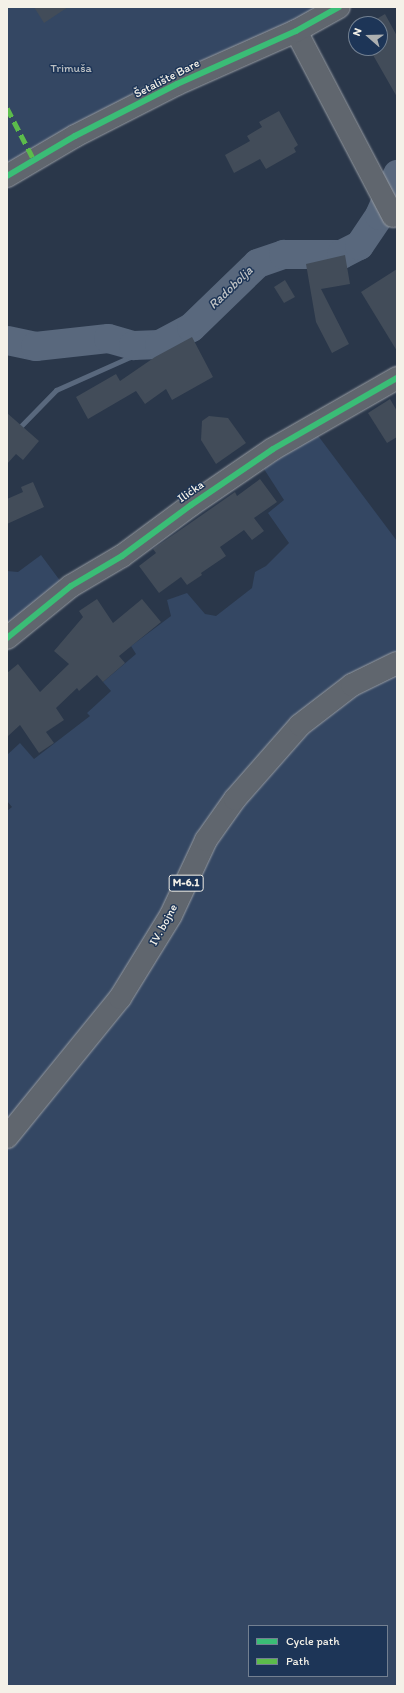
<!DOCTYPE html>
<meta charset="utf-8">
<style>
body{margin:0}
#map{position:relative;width:404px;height:1693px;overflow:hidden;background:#2a374a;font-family:Itim,sans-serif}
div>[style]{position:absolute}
.green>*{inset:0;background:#344763}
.stream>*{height:5px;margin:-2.5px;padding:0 2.5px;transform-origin:2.5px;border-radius:2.5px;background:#59687d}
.river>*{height:29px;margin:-14.5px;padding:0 14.5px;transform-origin:14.5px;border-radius:14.5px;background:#59687d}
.building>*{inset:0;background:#424c59}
.roads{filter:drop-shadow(0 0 1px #979ca3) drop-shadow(0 0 1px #979ca3)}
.minor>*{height:22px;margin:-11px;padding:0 11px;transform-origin:11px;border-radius:11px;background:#60666e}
.major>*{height:22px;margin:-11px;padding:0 11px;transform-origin:11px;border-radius:11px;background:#60666e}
.quiet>*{height:5px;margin-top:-2.5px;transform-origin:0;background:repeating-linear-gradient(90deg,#5cbc4b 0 10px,transparent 0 15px)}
.cycleway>*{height:6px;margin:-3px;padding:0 3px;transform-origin:3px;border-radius:3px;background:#3abd76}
span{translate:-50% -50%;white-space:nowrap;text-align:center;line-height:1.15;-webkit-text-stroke:3px #1d3557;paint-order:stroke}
.shield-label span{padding:1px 3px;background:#1d3557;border:1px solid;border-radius:3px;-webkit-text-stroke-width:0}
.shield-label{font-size:11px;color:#f4f1e8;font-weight:700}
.park-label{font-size:12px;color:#bbbfc1}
.street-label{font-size:12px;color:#f4f1e8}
.water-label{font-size:13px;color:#c0c3c4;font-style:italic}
.frame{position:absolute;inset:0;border:8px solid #f4f1e8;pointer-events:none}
.legend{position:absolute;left:248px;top:1625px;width:140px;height:52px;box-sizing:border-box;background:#1d3557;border:1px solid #738091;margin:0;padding:5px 7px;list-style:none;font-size:12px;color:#f4f1e8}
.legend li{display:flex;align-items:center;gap:8px;height:20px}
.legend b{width:20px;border:1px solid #738091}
.north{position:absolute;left:348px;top:16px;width:40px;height:40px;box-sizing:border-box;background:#1d3557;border:1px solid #738091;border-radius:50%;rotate:290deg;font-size:11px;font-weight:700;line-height:16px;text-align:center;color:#f4f1e8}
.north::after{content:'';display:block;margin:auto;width:14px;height:18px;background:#adb0b1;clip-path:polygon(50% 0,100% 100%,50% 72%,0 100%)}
</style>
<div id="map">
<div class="green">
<div style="clip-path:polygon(7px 7px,340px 7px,7px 176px)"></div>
<div style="clip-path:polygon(evenodd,316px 433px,397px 541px,397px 1686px,7px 1686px,7px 811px,12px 807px,7px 801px,7px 755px,20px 743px,34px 759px,90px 716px,87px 713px,111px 691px,103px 682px,136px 654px,131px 646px,171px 616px,167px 600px,187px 593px,205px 614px,216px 616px,252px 588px,255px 572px,266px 566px,289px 543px,268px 513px,284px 500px,264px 469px,316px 433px,249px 1626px,387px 1626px,387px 1676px,249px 1676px,249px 1626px)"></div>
<div style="clip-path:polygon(41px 555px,61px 582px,7px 628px,7px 571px,18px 572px)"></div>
</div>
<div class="stream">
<div style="left:17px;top:430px;width:56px;rotate:-45.7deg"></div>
<div style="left:56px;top:390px;width:81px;rotate:-24deg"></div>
<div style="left:130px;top:357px;width:22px;rotate:-34deg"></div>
</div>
<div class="river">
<div style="left:7px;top:340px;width:29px;rotate:12deg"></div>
<div style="left:35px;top:346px;width:73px;rotate:-6.3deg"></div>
<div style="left:108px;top:338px;width:26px;rotate:16deg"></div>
<div style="left:133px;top:345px;width:26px;rotate:-2deg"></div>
<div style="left:159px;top:344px;width:36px;rotate:-28deg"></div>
<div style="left:191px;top:327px;width:92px;rotate:-44.1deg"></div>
<div style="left:257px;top:263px;width:28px;rotate:-19deg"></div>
<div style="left:283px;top:254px;width:58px"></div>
<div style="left:341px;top:254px;width:20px;rotate:-27deg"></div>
<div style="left:359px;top:245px;width:36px;rotate:-56deg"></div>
<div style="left:379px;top:215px;width:45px;rotate:-66.3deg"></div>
</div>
<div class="building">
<div style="clip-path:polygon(34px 7px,68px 7px,44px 23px)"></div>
<div style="clip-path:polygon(385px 14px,397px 36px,397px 97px,369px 48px,380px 48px,380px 24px,368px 24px)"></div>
<div style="clip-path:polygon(279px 111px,298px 145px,294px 148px,296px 152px,266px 169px,260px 159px,234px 173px,225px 155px,250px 141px,247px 136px,262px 127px,259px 122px)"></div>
<div style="clip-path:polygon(345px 255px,350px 284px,321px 289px,349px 344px,332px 353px,316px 322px,306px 264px)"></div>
<div style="clip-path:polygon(397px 269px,397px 351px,361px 292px)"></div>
<div style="clip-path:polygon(285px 280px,295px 297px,284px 303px,274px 287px)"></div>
<div style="clip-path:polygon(192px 337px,213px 377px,172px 400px,166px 389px,145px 404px,136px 391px,88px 419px,76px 397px,116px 374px,120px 381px,155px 357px)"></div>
<div style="clip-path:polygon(390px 399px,397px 411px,397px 437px,387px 443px,368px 413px)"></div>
<div style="clip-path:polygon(7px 413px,39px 441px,23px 460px,16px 454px,7px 464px)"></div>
<div style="clip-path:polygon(209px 416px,228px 418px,246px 443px,216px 464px,201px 440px,202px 421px)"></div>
<div style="clip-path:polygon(260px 479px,277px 502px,254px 518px,264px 531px,252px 540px,244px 530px,220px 547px,226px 556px,201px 573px,202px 575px,187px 585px,181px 577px,159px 593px,139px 566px,156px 553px,153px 549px,235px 492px,237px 496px)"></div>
<div style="clip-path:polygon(33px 482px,44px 507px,7px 524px,7px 499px,23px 492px,21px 487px)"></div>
<div style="clip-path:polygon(97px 599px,113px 623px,142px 599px,161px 622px,119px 656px,125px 663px,103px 682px,97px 675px,79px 691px,77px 688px,56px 708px,64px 720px,46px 732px,54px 743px,39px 753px,20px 725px,7px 737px,7px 673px,18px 664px,40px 692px,69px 664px,54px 651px,83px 617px,79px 611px)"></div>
</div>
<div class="roads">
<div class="minor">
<div style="left:296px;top:31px;width:209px;rotate:62.3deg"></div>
<div style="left:7px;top:176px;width:79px;rotate:-30.5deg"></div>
<div style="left:75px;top:136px;width:114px;rotate:-27deg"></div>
<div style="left:177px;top:84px;width:130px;rotate:-24deg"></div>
<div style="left:296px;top:31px;width:49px;rotate:-29.2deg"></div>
<div style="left:7px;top:638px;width:82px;rotate:-39.1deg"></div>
<div style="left:71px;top:586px;width:59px;rotate:-30.5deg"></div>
<div style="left:122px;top:556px;width:86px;rotate:-36.5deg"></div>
<div style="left:191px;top:505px;width:99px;rotate:-34.3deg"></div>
<div style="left:273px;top:449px;width:143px;rotate:-29.8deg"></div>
</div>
<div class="major">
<div style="left:7px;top:1137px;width:179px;rotate:-50.9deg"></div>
<div style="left:120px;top:998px;width:97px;rotate:-58.4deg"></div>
<div style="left:171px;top:915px;width:83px;rotate:-65deg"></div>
<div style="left:206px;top:840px;width:50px;rotate:-54.7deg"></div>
<div style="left:235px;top:799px;width:98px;rotate:-48.7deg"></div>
<div style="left:300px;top:725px;width:66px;rotate:-37.6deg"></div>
<div style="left:352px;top:685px;width:50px;rotate:-26.1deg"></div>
</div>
</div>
<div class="quiet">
<div style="left:7px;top:108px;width:59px;rotate:62.6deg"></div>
</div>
<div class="cycleway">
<div style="left:7px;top:176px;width:79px;rotate:-30.5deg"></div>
<div style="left:75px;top:136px;width:114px;rotate:-27deg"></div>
<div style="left:177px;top:84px;width:130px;rotate:-24deg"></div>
<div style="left:296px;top:31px;width:49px;rotate:-29.2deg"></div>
<div style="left:7px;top:638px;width:82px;rotate:-39.1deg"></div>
<div style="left:71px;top:586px;width:59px;rotate:-30.5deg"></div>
<div style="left:122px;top:556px;width:86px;rotate:-36.5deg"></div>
<div style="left:191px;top:505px;width:99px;rotate:-34.3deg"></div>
<div style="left:273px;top:449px;width:143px;rotate:-29.8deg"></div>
</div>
<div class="shield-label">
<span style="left:186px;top:883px">M-6.1</span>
</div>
<div class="park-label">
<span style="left:71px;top:69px">Trimuša</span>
</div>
<div class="street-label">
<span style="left:167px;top:79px;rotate:-27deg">Šetalište Bare</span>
<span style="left:191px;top:492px;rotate:-35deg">Ilićka</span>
<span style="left:164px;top:925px;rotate:-61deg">IV. bojne</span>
</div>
<div class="water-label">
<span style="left:231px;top:288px;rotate:-44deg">Radobolja</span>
</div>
<div class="frame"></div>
<ul class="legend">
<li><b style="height:5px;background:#3abd76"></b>Cycle path</li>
<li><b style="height:5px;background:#5cbc4b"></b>Path</li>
</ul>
<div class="north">N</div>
</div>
